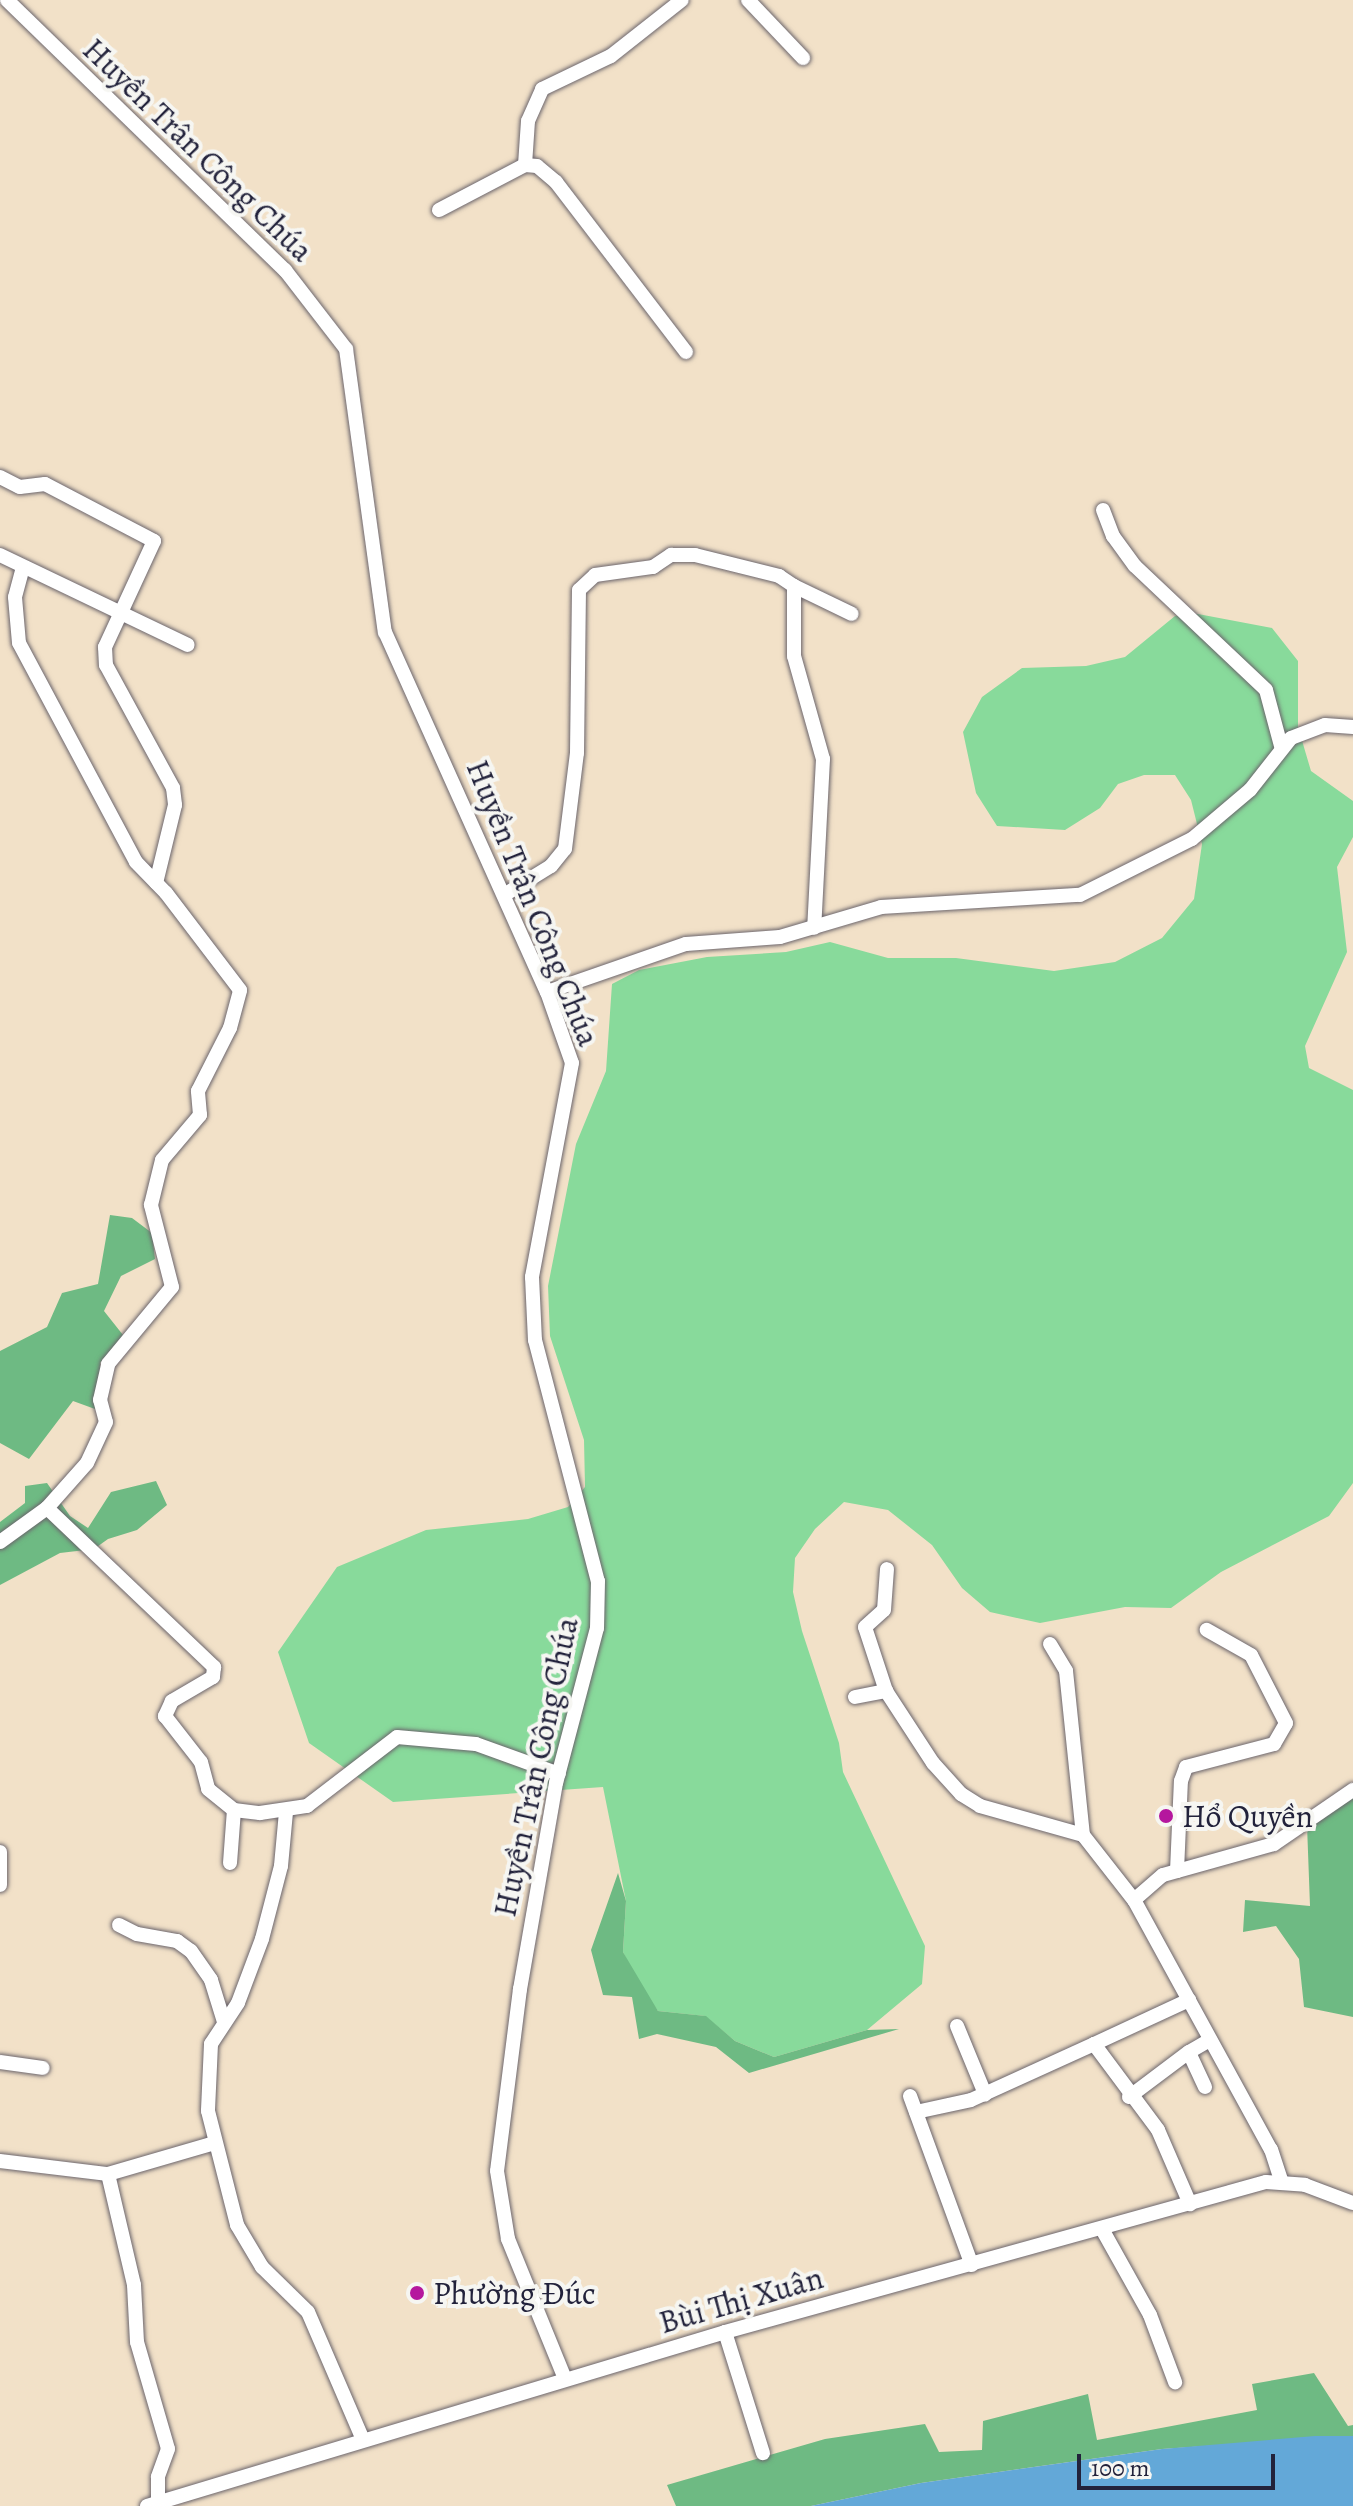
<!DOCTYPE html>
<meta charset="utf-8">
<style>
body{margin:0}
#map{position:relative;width:1353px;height:2506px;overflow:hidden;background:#f2e1c8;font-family:Alegreya,serif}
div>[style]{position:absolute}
.green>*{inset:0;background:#88da9b}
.forest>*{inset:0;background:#6eba83}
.water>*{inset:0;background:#63a8d8}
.roads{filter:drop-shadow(0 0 2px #6b656c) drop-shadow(0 0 2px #6b656c)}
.minor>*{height:14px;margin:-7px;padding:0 7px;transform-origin:7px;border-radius:7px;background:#fff}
.dots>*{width:22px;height:22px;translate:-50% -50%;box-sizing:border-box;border:4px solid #f6f6f2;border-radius:50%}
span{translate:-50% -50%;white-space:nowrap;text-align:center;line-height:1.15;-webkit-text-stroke:8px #f6f6f2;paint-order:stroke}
.street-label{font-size:32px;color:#22223b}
.poi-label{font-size:32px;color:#22223b}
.left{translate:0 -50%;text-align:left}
.scale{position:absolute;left:1077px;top:2454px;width:198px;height:36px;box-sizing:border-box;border:4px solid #22223b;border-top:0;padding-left:10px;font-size:24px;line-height:28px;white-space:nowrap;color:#22223b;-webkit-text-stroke:6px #f6f6f2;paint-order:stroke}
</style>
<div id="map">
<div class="green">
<div style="clip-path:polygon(1198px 614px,1272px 628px,1298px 661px,1298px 727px,1311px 771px,1353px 801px,1353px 837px,1337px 867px,1347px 952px,1305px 1046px,1309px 1068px,1353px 1090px,1353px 1483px,1329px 1516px,1221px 1572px,1171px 1608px,1125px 1607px,1040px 1623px,990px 1612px,962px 1588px,932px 1545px,888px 1510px,844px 1502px,815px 1529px,795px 1558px,793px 1592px,802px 1631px,839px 1743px,843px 1772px,925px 1946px,922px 1984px,867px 2030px,774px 2057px,735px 2041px,705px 2016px,658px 2011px,638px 1984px,623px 1952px,626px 1901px,603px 1787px,393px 1802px,309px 1743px,278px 1652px,337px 1567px,426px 1530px,528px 1519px,568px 1507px,585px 1487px,584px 1440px,550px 1336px,548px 1286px,576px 1144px,606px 1071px,612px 984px,639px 970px,707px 957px,786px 952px,830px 942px,888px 958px,956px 958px,1054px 971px,1115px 962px,1162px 938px,1194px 899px,1202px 844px,1191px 800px,1175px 775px,1144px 775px,1118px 784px,1100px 808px,1065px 830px,997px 826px,976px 793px,963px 732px,982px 697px,1022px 668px,1086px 666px,1125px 657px,1175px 616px)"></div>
</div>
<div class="forest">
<div style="clip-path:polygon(110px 1215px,132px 1218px,152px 1233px,155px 1259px,121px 1276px,104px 1311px,123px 1335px,100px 1363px,106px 1413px,73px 1401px,29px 1459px,0 1443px,0 1351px,47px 1327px,62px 1293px,98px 1284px)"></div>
<div style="clip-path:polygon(156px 1481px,167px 1505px,137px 1530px,108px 1539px,94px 1549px,60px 1553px,0 1585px,0 1522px,25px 1503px,25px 1486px,47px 1483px,70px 1516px,88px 1528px,111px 1492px)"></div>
<div style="clip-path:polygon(1353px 1786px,1353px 2017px,1304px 2007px,1299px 1959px,1276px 1926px,1243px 1932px,1245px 1900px,1310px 1906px,1307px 1825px)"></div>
<div style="clip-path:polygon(618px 1873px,626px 1901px,623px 1952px,658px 2011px,706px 2016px,735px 2041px,774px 2057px,867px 2030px,899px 2029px,749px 2073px,716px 2047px,657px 2034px,639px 2039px,632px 1997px,603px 1995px,591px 1950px)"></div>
<div style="clip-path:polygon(1314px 2373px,1348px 2426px,1353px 2425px,1353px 2436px,1162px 2449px,921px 2483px,811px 2506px,676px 2506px,667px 2485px,825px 2439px,925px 2424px,939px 2452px,982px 2450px,983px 2421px,1088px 2394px,1097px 2440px,1257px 2410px,1252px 2384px)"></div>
</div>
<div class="water">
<div style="clip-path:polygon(1315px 2436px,1353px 2436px,1353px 2506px,811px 2506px,921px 2483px,1162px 2449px)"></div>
</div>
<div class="roads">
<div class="minor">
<div style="left:7px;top:0;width:388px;rotate:44.2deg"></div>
<div style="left:285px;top:270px;width:100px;rotate:52.3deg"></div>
<div style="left:346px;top:349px;width:286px;rotate:82.2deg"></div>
<div style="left:385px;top:632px;width:395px;rotate:65.8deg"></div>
<div style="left:547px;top:992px;width:75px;rotate:70.6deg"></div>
<div style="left:572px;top:1063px;width:218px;rotate:100.6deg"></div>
<div style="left:532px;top:1277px;width:63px;rotate:87.3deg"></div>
<div style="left:535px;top:1340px;width:249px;rotate:75.4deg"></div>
<div style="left:598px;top:1581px;width:47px;rotate:91.2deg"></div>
<div style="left:597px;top:1628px;width:160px;rotate:104.8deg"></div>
<div style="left:556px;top:1783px;width:209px;rotate:99.9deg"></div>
<div style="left:520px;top:1989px;width:183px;rotate:97.2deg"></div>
<div style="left:497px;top:2171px;width:69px;rotate:80.8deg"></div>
<div style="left:508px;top:2239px;width:151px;rotate:67.8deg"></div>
<div style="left:748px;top:0;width:80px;rotate:46.5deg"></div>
<div style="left:525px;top:165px;width:44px;rotate:-86.1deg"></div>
<div style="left:528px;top:121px;width:35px;rotate:-66deg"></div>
<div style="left:542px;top:89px;width:76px;rotate:-25.6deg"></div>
<div style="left:611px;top:56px;width:90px;rotate:-38.3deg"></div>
<div style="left:439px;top:210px;width:97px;rotate:-27.6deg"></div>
<div style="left:525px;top:165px;width:12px;rotate:5deg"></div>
<div style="left:537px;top:166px;width:25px;rotate:40deg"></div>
<div style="left:556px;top:182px;width:214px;rotate:52.6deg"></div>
<div style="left:0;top:477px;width:22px;rotate:27deg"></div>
<div style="left:20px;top:487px;width:25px;rotate:-7deg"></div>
<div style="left:45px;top:484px;width:123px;rotate:27.6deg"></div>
<div style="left:154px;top:541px;width:117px;rotate:114.8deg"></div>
<div style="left:105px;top:647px;width:18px;rotate:87deg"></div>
<div style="left:106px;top:665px;width:140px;rotate:61.4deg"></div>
<div style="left:173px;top:788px;width:17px;rotate:83deg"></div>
<div style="left:175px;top:805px;width:80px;rotate:103.7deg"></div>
<div style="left:1103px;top:510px;width:28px;rotate:69deg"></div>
<div style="left:1113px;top:536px;width:37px;rotate:54deg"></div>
<div style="left:1135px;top:566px;width:180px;rotate:43.4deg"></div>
<div style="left:1266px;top:690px;width:58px;rotate:75deg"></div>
<div style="left:0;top:555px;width:208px;rotate:25.6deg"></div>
<div style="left:794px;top:586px;width:64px;rotate:25.8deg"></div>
<div style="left:504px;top:895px;width:55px;rotate:-31.7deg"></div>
<div style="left:551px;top:866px;width:22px;rotate:-51deg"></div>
<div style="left:565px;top:849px;width:97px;rotate:-82.9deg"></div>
<div style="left:577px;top:753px;width:163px;rotate:-89.3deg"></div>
<div style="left:579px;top:590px;width:22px;rotate:-43deg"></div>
<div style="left:595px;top:575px;width:59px;rotate:-7.9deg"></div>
<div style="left:653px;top:567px;width:22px;rotate:-34deg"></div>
<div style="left:671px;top:555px;width:24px"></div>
<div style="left:695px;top:555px;width:87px;rotate:14deg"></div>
<div style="left:779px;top:576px;width:18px;rotate:34deg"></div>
<div style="left:794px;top:586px;width:70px;rotate:90deg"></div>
<div style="left:794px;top:656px;width:107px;rotate:74.3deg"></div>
<div style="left:823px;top:759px;width:169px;rotate:93deg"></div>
<div style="left:547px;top:992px;width:147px;rotate:-19.1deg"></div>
<div style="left:686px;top:944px;width:94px;rotate:-4.3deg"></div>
<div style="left:780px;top:937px;width:105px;rotate:-16.5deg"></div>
<div style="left:881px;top:907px;width:199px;rotate:-3.5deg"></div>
<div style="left:1080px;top:895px;width:125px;rotate:-26.6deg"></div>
<div style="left:1192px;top:839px;width:76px;rotate:-40.2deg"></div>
<div style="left:1250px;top:790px;width:66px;rotate:-51.7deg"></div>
<div style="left:1291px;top:738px;width:36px;rotate:-21deg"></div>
<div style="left:1325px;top:725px;width:28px;rotate:4deg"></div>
<div style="left:47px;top:1508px;width:231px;rotate:43.6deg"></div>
<div style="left:214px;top:1667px;width:10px;rotate:96deg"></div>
<div style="left:213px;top:1677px;width:48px;rotate:149.7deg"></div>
<div style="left:172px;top:1701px;width:17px;rotate:115deg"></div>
<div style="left:165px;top:1716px;width:58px;rotate:52deg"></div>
<div style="left:201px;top:1762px;width:28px;rotate:75deg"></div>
<div style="left:208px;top:1789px;width:33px;rotate:39deg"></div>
<div style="left:234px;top:1810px;width:26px;rotate:7deg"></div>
<div style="left:260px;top:1813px;width:48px;rotate:-8.5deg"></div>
<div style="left:307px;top:1806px;width:113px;rotate:-37.5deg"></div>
<div style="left:397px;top:1737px;width:79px;rotate:5.1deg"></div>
<div style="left:476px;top:1744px;width:88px;rotate:19.9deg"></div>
<div style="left:0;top:1542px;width:58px;rotate:-35.9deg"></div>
<div style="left:47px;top:1508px;width:60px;rotate:-48.4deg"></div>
<div style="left:87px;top:1463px;width:45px;rotate:-65.1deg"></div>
<div style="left:106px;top:1422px;width:23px;rotate:-105deg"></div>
<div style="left:100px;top:1400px;width:37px;rotate:-77deg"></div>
<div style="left:108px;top:1364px;width:100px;rotate:-50.3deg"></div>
<div style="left:172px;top:1287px;width:85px;rotate:-104.4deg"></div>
<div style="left:151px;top:1205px;width:46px;rotate:-76.3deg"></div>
<div style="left:162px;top:1160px;width:59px;rotate:-49.8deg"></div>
<div style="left:200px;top:1115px;width:24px;rotate:-95deg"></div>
<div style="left:198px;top:1091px;width:71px;rotate:-63.1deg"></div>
<div style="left:230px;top:1028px;width:39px;rotate:-75deg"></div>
<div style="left:240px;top:990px;width:122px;rotate:-127.3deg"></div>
<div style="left:166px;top:893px;width:43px;rotate:-134.1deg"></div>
<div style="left:136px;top:862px;width:248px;rotate:-118.1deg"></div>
<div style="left:19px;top:643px;width:46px;rotate:-95deg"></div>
<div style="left:15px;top:597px;width:31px;rotate:-75deg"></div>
<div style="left:1050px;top:1644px;width:31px;rotate:59deg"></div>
<div style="left:1066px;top:1671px;width:165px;rotate:84.1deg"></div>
<div style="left:886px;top:1691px;width:67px;rotate:-108.2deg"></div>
<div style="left:865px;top:1627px;width:25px;rotate:-42deg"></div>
<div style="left:884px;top:1610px;width:41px;rotate:-85.8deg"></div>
<div style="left:855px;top:1697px;width:32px;rotate:-11deg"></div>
<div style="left:886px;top:1691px;width:86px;rotate:56.9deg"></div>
<div style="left:933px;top:1763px;width:42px;rotate:47.9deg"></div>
<div style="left:961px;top:1794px;width:22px;rotate:32deg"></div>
<div style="left:980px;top:1806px;width:107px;rotate:15.7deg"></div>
<div style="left:1083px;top:1835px;width:83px;rotate:51.9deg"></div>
<div style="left:286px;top:1812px;width:54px;rotate:95.3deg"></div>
<div style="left:281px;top:1866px;width:75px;rotate:104.6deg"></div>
<div style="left:262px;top:1939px;width:68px;rotate:110.6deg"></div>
<div style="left:238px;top:2003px;width:49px;rotate:123.4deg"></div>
<div style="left:211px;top:2044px;width:67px;rotate:92.6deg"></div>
<div style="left:208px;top:2111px;width:118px;rotate:75.7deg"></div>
<div style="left:237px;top:2225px;width:49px;rotate:59.2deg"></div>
<div style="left:262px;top:2267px;width:64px;rotate:44.4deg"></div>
<div style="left:308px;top:2312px;width:139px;rotate:66.7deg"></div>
<div style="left:0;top:1852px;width:33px;rotate:90deg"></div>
<div style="left:230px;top:1863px;width:53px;rotate:-85.7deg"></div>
<div style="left:1177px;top:1871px;width:90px;rotate:-87.5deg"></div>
<div style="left:1181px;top:1781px;width:15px;rotate:-70deg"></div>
<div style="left:1186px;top:1767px;width:91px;rotate:-14.6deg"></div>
<div style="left:1274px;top:1744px;width:24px;rotate:-60deg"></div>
<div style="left:1286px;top:1723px;width:76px;rotate:-117.2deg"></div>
<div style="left:1251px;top:1655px;width:51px;rotate:-150.4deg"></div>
<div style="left:119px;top:1925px;width:20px;rotate:27deg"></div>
<div style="left:137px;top:1934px;width:41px;rotate:9.9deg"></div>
<div style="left:177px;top:1941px;width:17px;rotate:36deg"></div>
<div style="left:191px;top:1951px;width:35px;rotate:55deg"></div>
<div style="left:211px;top:1980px;width:44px;rotate:72.8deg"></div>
<div style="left:957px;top:2026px;width:74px;rotate:67.6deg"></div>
<div style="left:1094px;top:2044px;width:105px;rotate:-24.9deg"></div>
<div style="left:0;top:2062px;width:43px;rotate:7.9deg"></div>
<div style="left:1205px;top:2087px;width:38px;rotate:-115deg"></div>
<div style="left:1189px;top:2052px;width:24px;rotate:-30deg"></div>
<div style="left:910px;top:2096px;width:180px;rotate:69.9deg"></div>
<div style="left:1129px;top:2097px;width:75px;rotate:-36.9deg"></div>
<div style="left:916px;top:2112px;width:56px;rotate:-12.3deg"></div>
<div style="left:971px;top:2100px;width:135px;rotate:-24.5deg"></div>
<div style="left:1094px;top:2044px;width:107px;rotate:53.3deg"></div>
<div style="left:1158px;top:2130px;width:81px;rotate:66.6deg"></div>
<div style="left:0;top:2161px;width:109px;rotate:6.9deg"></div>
<div style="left:108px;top:2174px;width:111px;rotate:-16.2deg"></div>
<div style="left:108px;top:2174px;width:114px;rotate:76.8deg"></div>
<div style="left:134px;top:2285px;width:57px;rotate:87deg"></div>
<div style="left:137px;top:2342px;width:111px;rotate:73.8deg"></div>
<div style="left:168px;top:2449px;width:30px;rotate:110deg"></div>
<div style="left:158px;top:2477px;width:29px;rotate:90deg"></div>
<div style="left:1281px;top:2180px;width:32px;rotate:-108deg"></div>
<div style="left:1271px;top:2150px;width:285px;rotate:-118.7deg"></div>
<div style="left:1134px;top:1900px;width:38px;rotate:-41deg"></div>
<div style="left:1163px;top:1875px;width:115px;rotate:-15.6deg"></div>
<div style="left:1274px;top:1844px;width:96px;rotate:-34.4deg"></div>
<div style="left:1102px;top:2229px;width:98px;rotate:60.8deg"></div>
<div style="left:1150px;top:2315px;width:72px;rotate:69.5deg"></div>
<div style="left:725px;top:2332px;width:127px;rotate:72.6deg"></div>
<div style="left:147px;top:2506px;width:604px;rotate:-16.75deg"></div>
<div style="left:725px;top:2332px;width:561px;rotate:-15.5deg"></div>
<div style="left:1266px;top:2182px;width:39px;rotate:4deg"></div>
<div style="left:1305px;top:2185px;width:51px;rotate:20.6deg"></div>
</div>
</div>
<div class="dots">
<div style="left:1166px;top:1816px;background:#b5179e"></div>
<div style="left:417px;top:2293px;background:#b5179e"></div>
</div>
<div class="street-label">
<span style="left:198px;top:150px;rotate:44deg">Huyền Trân Công Chúa</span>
<span style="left:533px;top:903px;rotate:68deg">Huyền Trân Công Chúa</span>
<span style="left:536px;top:1767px;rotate:-78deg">Huyền Trân Công Chúa</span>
<span style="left:741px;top:2300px;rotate:-16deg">Bùi Thị Xuân</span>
</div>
<div class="poi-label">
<span class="left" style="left:1182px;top:1816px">Hổ Quyền</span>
<span class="left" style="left:433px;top:2293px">Phường Đúc</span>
</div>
<div class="scale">100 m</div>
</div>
